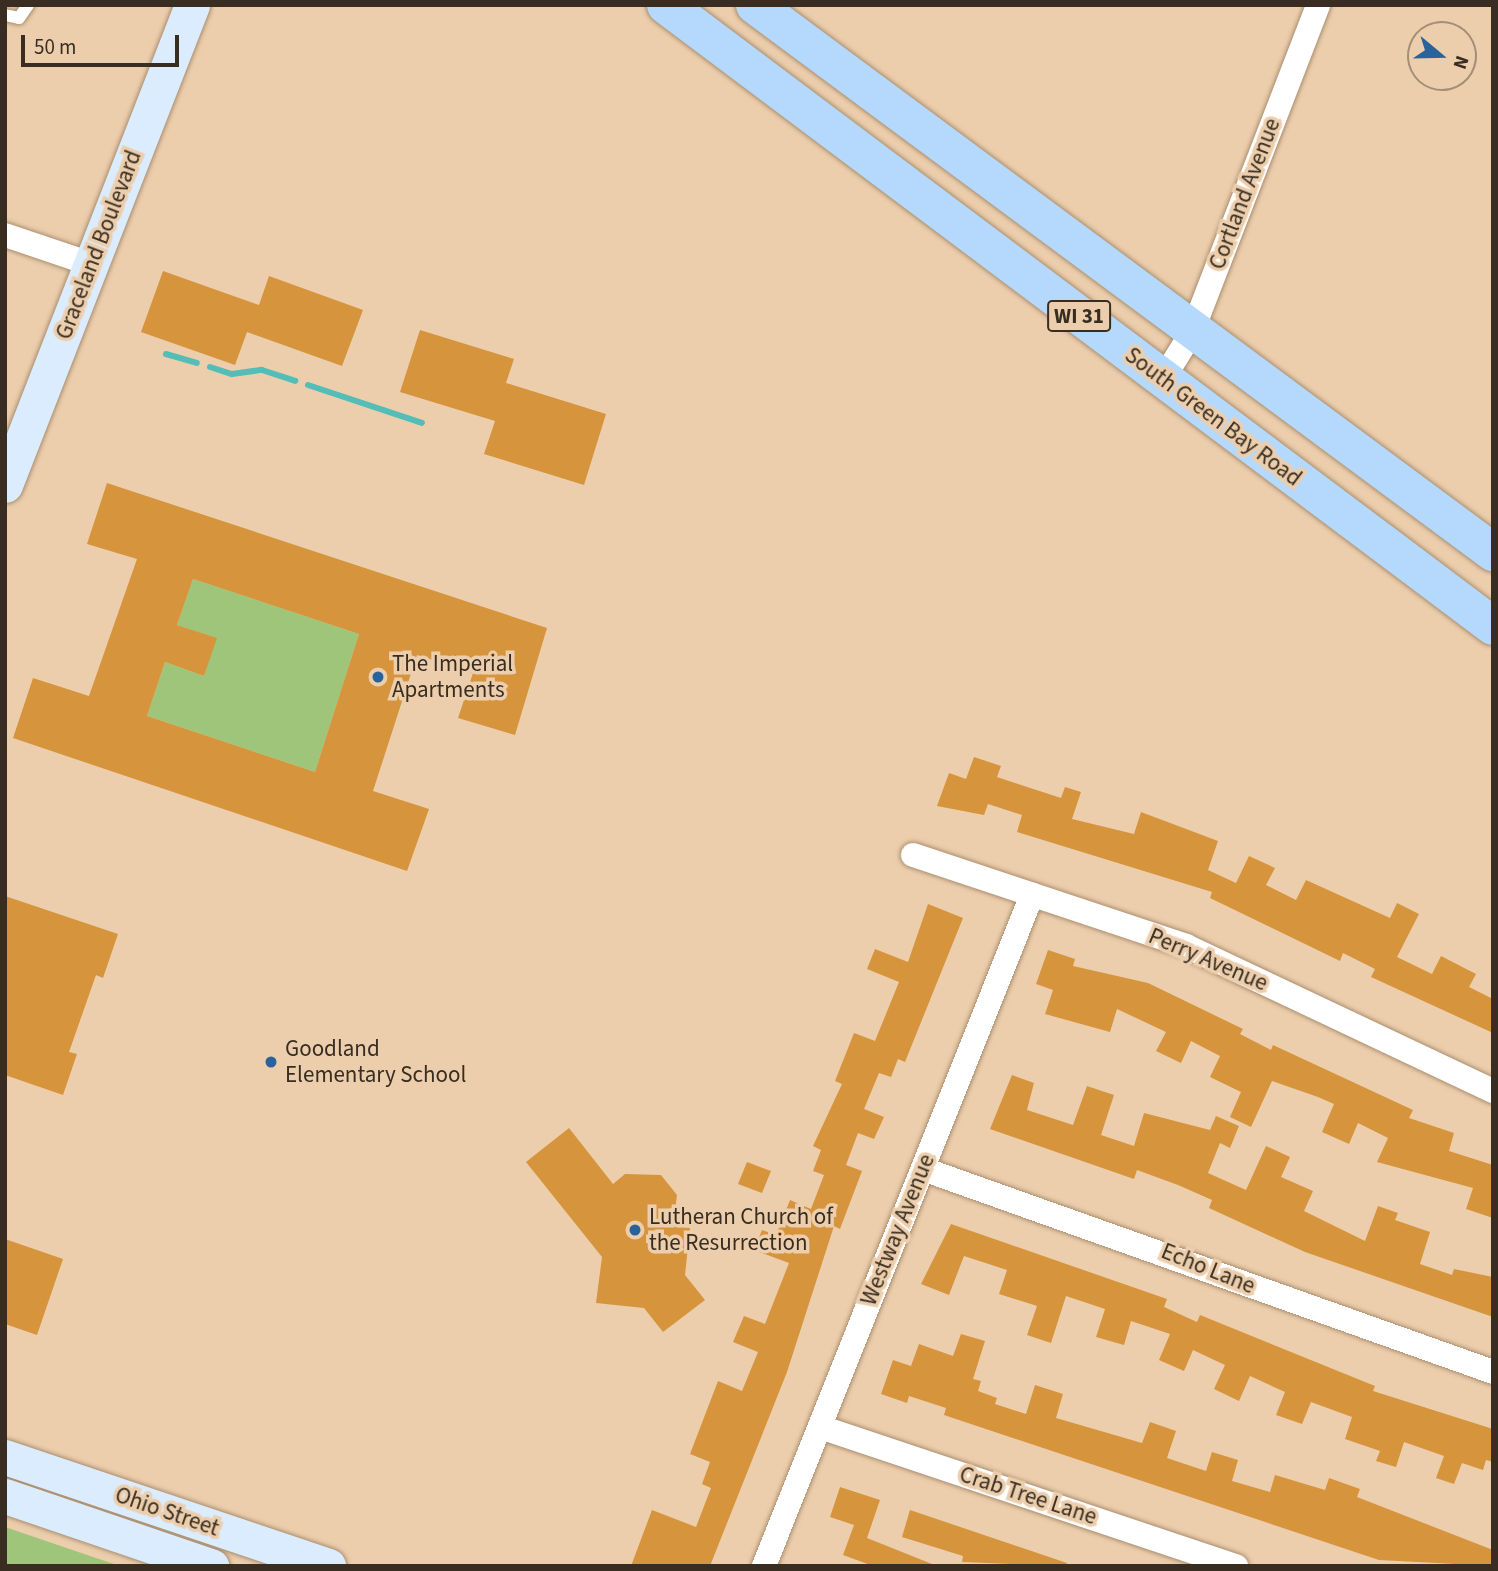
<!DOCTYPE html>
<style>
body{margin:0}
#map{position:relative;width:1498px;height:1571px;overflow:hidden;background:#eccead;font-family:"Source Sans 3",sans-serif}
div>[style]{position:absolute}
.green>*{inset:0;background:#9ec579}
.stream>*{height:6px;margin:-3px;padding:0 3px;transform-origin:3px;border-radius:3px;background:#55bdb7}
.building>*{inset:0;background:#d6943d}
.roads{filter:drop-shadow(0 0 2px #aa8e6f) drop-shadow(0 0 2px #aa8e6f)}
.lane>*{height:12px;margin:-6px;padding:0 6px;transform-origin:6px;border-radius:6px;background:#fff}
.street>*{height:24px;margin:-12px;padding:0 12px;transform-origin:12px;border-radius:12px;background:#fff}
.secondary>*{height:35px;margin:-17.5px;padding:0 17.5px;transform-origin:17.5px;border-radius:17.5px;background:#daecfe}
.primary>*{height:38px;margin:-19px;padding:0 19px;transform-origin:19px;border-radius:19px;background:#b5d8fd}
.dots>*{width:19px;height:19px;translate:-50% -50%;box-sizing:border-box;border:4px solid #eccead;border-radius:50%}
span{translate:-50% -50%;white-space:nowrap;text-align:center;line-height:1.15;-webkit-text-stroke:7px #eccead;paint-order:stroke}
.shield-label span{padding:2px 5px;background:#eccead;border:2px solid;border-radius:5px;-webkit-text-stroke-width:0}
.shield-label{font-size:21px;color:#382d20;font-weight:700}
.street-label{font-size:23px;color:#382d20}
.poi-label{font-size:23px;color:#382d20}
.left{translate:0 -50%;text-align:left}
.frame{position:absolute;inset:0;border:7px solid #382d20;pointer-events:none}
.north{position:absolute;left:1407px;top:21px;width:70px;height:70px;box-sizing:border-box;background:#eccead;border:2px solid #a48e75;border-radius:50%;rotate:109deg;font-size:19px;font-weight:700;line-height:28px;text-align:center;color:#382d20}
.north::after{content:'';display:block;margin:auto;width:24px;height:32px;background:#2a639b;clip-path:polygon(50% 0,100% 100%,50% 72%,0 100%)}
.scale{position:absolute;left:21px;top:35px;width:158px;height:32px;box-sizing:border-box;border:4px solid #382d20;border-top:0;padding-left:9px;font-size:21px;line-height:24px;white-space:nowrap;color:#382d20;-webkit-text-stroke:5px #eccead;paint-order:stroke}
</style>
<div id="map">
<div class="green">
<div style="clip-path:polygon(193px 579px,359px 634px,315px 772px,147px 716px,165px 662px,204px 676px,216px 638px,177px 625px)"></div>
<div style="clip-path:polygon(5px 1527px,96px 1558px,120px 1566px,5px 1566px)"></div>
</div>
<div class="stream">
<div style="left:166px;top:354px;width:32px;rotate:16deg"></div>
<div style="left:210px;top:367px;width:23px;rotate:18deg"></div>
<div style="left:232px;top:374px;width:30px;rotate:-8deg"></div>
<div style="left:262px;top:370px;width:35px;rotate:18deg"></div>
<div style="left:308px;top:385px;width:120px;rotate:18.4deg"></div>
</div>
<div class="building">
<div style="clip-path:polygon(163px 271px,259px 305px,269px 276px,363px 310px,342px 366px,247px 332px,235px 365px,141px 332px)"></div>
<div style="clip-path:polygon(420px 330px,514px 359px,506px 383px,606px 414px,584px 485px,484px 454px,495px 421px,400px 392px)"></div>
<div style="clip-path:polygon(evenodd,107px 483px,547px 628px,515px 735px,458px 718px,473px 673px,417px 655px,373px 791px,429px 809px,407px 871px,13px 738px,33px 678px,89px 696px,137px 559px,87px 544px,107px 483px,193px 579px,359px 634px,315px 772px,147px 716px,165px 662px,204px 676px,217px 638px,177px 625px,193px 579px)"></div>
<div style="clip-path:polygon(974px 757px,1001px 766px,997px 777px,1018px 784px,1061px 798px,1065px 787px,1081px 792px,1072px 819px,1134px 834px,1141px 812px,1218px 841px,1208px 870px,1236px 883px,1249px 856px,1275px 868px,1266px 885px,1296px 900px,1306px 880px,1390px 918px,1397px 903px,1419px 914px,1397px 957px,1432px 974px,1441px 956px,1476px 974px,1469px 987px,1493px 999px,1493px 1033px,1371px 977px,1375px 969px,1343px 953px,1340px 961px,1210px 898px,1212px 892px,1017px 832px,1022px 815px,988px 804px,984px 815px,937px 806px,949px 773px,966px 779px)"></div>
<div style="clip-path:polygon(5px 896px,118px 934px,103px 978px,96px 975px,69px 1052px,77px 1054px,63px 1095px,5px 1075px)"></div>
<div style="clip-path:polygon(928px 904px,963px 918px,905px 1062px,898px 1059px,891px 1077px,879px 1073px,864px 1109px,884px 1117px,874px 1139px,858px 1133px,846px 1165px,862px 1171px,840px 1229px,834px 1226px,787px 1372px,710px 1566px,631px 1566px,652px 1510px,696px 1527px,711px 1488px,702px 1484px,710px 1462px,690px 1454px,718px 1381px,742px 1391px,758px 1352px,733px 1342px,744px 1316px,765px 1324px,789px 1263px,754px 1250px,762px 1230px,776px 1235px,790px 1200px,811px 1209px,824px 1175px,813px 1171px,821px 1150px,813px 1146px,842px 1084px,835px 1081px,854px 1033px,875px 1041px,899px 982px,867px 969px,875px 949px,908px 962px)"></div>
<div style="clip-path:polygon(1048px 950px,1075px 959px,1073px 966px,1148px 983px,1243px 1029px,1240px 1034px,1271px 1050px,1273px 1045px,1413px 1110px,1409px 1118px,1454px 1133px,1449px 1151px,1493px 1165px,1493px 1218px,1466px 1209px,1473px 1188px,1377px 1162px,1388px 1138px,1358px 1123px,1349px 1144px,1322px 1132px,1334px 1104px,1318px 1097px,1272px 1081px,1251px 1127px,1230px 1117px,1241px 1092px,1210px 1077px,1220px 1056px,1191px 1041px,1181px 1063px,1156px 1051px,1166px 1032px,1117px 1009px,1110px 1032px,1045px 1014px,1053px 990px,1036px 984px)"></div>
<div style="clip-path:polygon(1012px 1075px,1034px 1083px,1027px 1110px,1073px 1125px,1087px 1086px,1114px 1095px,1101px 1135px,1134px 1146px,1144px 1113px,1210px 1130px,1216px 1116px,1239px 1126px,1230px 1148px,1220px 1143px,1208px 1173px,1246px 1190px,1266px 1146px,1290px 1157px,1281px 1177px,1313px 1191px,1304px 1211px,1365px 1241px,1378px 1206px,1398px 1213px,1395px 1220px,1430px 1232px,1420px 1264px,1452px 1275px,1454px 1269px,1493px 1277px,1493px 1317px,1305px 1252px,1209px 1208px,1212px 1200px,1178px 1185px,1137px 1170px,1134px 1179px,990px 1129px)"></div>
<div style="clip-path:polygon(569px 1128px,613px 1184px,625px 1174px,661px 1175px,677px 1195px,673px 1226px,690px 1228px,685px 1275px,705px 1300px,663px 1332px,644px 1308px,596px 1303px,602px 1257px,526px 1162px)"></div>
<div style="clip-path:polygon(747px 1162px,771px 1171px,762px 1193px,738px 1184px)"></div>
<div style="clip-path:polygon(951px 1224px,1167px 1299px,1164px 1307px,1197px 1322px,1200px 1315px,1375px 1386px,1373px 1391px,1493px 1429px,1493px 1462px,1486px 1460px,1483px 1470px,1462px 1463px,1454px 1484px,1436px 1478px,1444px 1456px,1404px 1442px,1396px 1467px,1376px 1461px,1380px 1451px,1345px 1439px,1352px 1417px,1311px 1402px,1302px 1424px,1276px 1415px,1285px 1392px,1250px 1376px,1239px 1401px,1214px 1389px,1225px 1365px,1193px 1350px,1184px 1371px,1159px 1360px,1170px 1334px,1131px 1321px,1124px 1345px,1096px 1337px,1105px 1309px,1066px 1296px,1051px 1343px,1027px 1335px,1037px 1306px,999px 1294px,1007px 1270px,964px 1256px,949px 1295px,921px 1284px)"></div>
<div style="clip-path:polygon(5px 1239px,63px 1259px,37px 1335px,5px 1324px)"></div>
<div style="clip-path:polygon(961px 1334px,985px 1341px,973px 1379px,981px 1381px,978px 1391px,997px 1398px,995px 1404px,1026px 1414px,1035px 1385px,1063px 1394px,1056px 1418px,1142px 1443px,1150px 1422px,1176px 1431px,1167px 1458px,1206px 1471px,1212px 1452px,1238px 1460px,1232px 1481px,1270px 1492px,1275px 1475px,1325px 1490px,1329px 1478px,1360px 1489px,1357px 1497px,1493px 1550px,1493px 1566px,1379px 1560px,944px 1415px,946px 1408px,909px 1396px,907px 1403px,881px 1394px,893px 1360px,911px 1366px,919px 1344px,953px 1356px)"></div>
<div style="clip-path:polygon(840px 1487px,880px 1500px,867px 1538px,937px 1566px,873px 1566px,843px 1555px,854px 1525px,830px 1517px)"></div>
<div style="clip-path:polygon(910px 1510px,1067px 1563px,1066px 1566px,962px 1562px,963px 1556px,902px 1537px)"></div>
</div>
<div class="roads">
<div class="lane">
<div style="left:5px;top:15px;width:14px;rotate:12deg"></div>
<div style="left:19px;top:18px;width:16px;rotate:-55deg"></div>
</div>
<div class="street">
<div style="left:5px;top:235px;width:91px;rotate:18.6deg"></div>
<div style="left:1163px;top:379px;width:55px;rotate:-58.3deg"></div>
<div style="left:1192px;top:332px;width:350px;rotate:-68.9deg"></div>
<div style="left:913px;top:855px;width:288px;rotate:18.4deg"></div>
<div style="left:1186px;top:946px;width:340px;rotate:25.3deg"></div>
<div style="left:923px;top:1169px;width:605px;rotate:19.6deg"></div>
<div style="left:820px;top:1427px;width:439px;rotate:18.5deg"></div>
<div style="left:764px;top:1566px;width:723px;rotate:-68.23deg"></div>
</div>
<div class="secondary">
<div style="left:5px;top:485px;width:515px;rotate:-68.71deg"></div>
<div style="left:5px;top:1457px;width:341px;rotate:18.6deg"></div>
<div style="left:5px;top:1496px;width:218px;rotate:18.8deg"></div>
</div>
<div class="primary">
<div style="left:666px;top:5px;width:1034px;rotate:36.9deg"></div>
<div style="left:755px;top:5px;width:919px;rotate:36.55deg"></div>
</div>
</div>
<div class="dots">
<div style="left:378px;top:677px;background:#2a639b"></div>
<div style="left:271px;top:1062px;background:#2a639b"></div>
<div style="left:635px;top:1230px;background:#2a639b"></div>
</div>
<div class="shield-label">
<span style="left:1079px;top:316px">WI 31</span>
</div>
<div class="street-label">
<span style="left:1245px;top:194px;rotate:-69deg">Cortland Avenue</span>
<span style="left:99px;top:245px;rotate:-69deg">Graceland Boulevard</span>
<span style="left:1213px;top:417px;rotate:37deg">South Green Bay Road</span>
<span style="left:1208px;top:960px;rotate:23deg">Perry Avenue</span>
<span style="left:898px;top:1230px;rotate:-68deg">Westway Avenue</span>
<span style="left:1208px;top:1269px;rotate:22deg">Echo Lane</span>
<span style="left:1028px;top:1496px;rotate:18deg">Crab Tree Lane</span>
<span style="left:167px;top:1512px;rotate:19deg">Ohio Street</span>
</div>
<div class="poi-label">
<span class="left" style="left:392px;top:677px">The Imperial<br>Apartments</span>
<span class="left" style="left:285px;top:1062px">Goodland<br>Elementary School</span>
<span class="left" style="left:649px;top:1230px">Lutheran Church of<br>the Resurrection</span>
</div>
<div class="frame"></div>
<div class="north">N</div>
<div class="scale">50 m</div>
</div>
